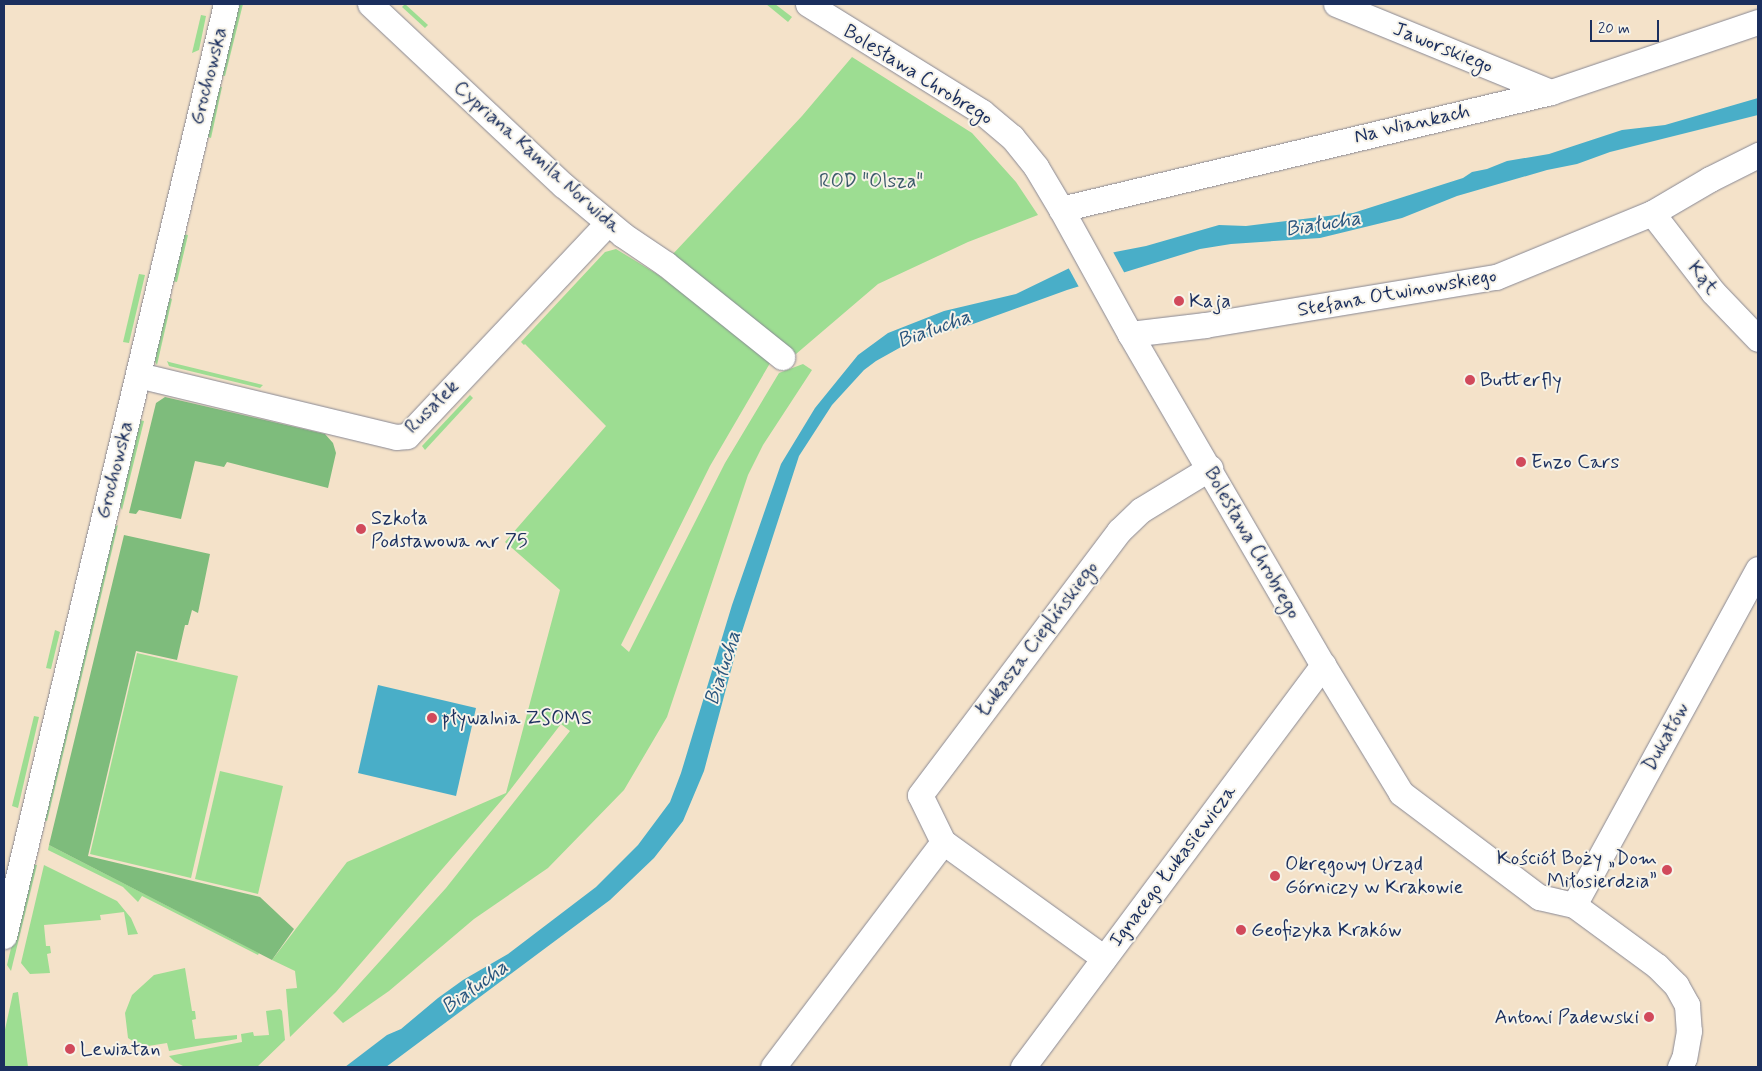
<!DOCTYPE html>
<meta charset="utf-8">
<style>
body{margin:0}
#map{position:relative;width:1762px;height:1071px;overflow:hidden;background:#f4e2c9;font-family:Mynerve,sans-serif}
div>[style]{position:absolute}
.green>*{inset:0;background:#9ddd92}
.forest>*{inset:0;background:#7ebc7c}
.water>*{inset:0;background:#49aec8}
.pier>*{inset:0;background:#f4e2c9}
.roads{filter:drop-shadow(0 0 1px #888894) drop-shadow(0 0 1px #888894)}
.street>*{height:25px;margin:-12.5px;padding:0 12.5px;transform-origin:12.5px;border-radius:12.5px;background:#fff}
.dots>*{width:14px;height:14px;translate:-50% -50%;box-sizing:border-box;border:2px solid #f7f3e8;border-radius:50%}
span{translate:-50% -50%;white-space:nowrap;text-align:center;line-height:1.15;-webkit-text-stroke:4px #f7f3e8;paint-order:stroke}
.street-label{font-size:20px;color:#1b2f5e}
.park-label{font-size:20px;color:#3c5a6b}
.poi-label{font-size:20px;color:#1b2f5e}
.left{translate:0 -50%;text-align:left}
.right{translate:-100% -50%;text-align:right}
.water-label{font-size:21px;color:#29557e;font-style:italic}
.frame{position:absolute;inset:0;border:5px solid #1b2f5e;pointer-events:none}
.scale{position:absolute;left:1590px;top:20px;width:69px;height:22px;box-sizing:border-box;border:2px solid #1b2f5e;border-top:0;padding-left:6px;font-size:15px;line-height:18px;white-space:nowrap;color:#1b2f5e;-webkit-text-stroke:4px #f7f3e8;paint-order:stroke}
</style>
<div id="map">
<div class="green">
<div style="clip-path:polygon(236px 4px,243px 4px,225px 76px,220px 75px)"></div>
<div style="clip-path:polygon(405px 4px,428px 25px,425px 28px,402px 7px)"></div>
<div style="clip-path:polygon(766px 4px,775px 4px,792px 17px,788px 22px)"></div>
<div style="clip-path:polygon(201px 15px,206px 16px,199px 50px,192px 53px)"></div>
<div style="clip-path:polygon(852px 57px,972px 133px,1016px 182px,1038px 215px,968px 242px,878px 284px,796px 354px,672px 255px,802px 116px)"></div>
<div style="clip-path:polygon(217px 86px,222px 87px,211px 138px,205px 136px)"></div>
<div style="clip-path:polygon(182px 234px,188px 235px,177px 282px,171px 281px)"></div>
<div style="clip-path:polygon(616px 249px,657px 274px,773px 358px,710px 466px,621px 645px,629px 652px,725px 463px,779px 373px,803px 364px,812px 370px,763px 445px,748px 475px,667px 717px,624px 790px,548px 868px,474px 919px,389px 991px,343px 1023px,333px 1013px,446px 888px,570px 731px,561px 724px,507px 794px,336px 992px,290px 1037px,286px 989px,297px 988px,295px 971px,272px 960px,347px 862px,506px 793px,560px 590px,505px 542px,606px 426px,525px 344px,524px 345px,521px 342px,605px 252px)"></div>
<div style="clip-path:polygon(139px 274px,145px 275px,129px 343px,123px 342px)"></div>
<div style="clip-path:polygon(167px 297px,172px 299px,157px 365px,153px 358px)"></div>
<div style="clip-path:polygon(167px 361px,169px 362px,263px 385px,260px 388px,169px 366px)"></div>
<div style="clip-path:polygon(470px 395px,473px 398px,425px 450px,422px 446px)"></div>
<div style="clip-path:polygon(139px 420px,144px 421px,122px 510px,119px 504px)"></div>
<div style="clip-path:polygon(118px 525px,47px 821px,42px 820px,113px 528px)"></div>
<div style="clip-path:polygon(55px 630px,60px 632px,51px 669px,46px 668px)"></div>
<div style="clip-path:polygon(137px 653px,238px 676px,191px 878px,90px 854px)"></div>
<div style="clip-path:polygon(34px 716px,39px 717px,18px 808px,12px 806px)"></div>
<div style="clip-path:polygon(220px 771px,283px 786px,258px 894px,195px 879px)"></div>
<div style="clip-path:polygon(49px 845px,259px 953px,258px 955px,142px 896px,138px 902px,123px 887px,48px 850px)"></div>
<div style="clip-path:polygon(31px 865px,37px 865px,11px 971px,7px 965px)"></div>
<div style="clip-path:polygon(44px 865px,117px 901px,131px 918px,138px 934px,128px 935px,124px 912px,100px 915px,101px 920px,44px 925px,46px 946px,50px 946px,51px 953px,47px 954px,50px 973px,30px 974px,21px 963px)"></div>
<div style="clip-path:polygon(185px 968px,192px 1011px,195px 1011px,196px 1019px,192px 1020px,195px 1039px,237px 1035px,237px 1039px,169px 1051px,167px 1043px,142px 1047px,128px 1038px,125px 1013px,132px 995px,154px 975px)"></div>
<div style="clip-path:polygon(18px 992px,28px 1067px,4px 1067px,4px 1034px,13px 993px)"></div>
<div style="clip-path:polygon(280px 1009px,282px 1011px,285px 1040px,257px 1067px,185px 1067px,175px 1062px,169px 1056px,242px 1042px,241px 1034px,253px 1032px,254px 1036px,269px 1035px,266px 1011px)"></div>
</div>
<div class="forest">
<div style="clip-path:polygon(165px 397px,325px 434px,333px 443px,336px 453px,328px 488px,227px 462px,224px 467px,195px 461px,181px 519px,139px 510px,136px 514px,129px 513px,156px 403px)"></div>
<div style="clip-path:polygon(124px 535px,210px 554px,198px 613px,192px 610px,188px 625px,185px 625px,177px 660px,136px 651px,88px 856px,260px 897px,294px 929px,272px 960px,49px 845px)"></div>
</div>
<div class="water">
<div style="clip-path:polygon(1758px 98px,1758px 115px,1610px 152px,1577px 164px,1547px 170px,1457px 196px,1402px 218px,1320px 238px,1231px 244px,1200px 249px,1067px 290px,973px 324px,910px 342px,876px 361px,864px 370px,832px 405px,799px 456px,738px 644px,704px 771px,683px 821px,654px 858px,610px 900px,386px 1067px,345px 1067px,387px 1035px,401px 1029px,438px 998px,463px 980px,508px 954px,596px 887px,638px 845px,670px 802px,681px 773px,732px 605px,781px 464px,815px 408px,858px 355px,888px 333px,944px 311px,1016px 294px,1084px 261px,1115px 252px,1146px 246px,1219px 225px,1246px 226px,1353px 213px,1463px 178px,1472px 172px,1487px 169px,1507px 161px,1549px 154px,1622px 130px,1665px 125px)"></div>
<div style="clip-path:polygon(378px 685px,476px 708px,456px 796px,358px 773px)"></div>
</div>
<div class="pier">
<div style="clip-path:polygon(1112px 250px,1125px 274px,1080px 289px,1068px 267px,1083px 259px)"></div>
</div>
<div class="roads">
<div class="street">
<div style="left:370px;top:4px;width:265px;rotate:43.2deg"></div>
<div style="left:563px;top:185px;width:78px;rotate:39.8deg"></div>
<div style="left:623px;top:235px;width:52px;rotate:34deg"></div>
<div style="left:666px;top:264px;width:149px;rotate:38.7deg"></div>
<div style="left:808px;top:4px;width:205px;rotate:31.8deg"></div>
<div style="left:982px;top:112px;width:39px;rotate:40deg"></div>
<div style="left:1012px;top:137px;width:38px;rotate:51deg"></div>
<div style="left:1036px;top:167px;width:49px;rotate:59.2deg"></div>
<div style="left:1061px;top:209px;width:143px;rotate:61.1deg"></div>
<div style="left:1130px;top:334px;width:383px;rotate:59.8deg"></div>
<div style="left:1323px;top:665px;width:150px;rotate:58.6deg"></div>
<div style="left:1401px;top:793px;width:173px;rotate:37deg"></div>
<div style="left:1539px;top:897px;width:36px;rotate:13deg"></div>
<div style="left:1574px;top:905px;width:103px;rotate:36.3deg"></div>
<div style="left:1657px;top:966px;width:27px;rotate:45deg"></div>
<div style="left:1676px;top:985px;width:23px;rotate:61deg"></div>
<div style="left:1687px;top:1005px;width:26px;rotate:86deg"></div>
<div style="left:1689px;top:1031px;width:27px;rotate:100deg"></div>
<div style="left:1684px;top:1058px;width:10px;rotate:114deg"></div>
<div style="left:1336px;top:4px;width:232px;rotate:22.3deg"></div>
<div style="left:1061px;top:209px;width:504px;rotate:-13.43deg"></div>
<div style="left:1551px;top:92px;width:219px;rotate:-18.7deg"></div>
<div style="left:1652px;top:213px;width:100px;rotate:52.3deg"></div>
<div style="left:1713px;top:292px;width:65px;rotate:46.2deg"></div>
<div style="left:1130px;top:334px;width:76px;rotate:-6.8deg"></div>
<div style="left:1205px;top:325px;width:295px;rotate:-9.4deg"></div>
<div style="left:1496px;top:277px;width:169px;rotate:-22.3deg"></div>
<div style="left:1652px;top:213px;width:67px;rotate:-30.4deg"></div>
<div style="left:1710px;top:179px;width:54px;rotate:-26.6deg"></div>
<div style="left:138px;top:375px;width:265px;rotate:13.5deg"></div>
<div style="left:396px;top:437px;width:11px;rotate:-5deg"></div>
<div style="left:407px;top:436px;width:293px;rotate:-46.7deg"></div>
<div style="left:1574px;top:905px;width:383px;rotate:-61.3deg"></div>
<div style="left:4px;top:936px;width:958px;rotate:-76.6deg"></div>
<div style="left:1104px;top:958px;width:198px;rotate:-144.2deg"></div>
<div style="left:943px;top:842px;width:52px;rotate:-116.1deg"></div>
<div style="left:920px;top:795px;width:331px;rotate:-53deg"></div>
<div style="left:1119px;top:531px;width:30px;rotate:-44deg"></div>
<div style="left:1141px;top:510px;width:81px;rotate:-31.3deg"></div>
<div style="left:773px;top:1067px;width:282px;rotate:-52.9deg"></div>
<div style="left:1023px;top:1067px;width:502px;rotate:-53.27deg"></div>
</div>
</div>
<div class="dots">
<div style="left:1179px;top:301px;background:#d1495b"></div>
<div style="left:1470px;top:380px;background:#d1495b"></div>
<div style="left:1521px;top:462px;background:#d1495b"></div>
<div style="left:361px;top:529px;background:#d1495b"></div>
<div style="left:432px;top:718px;background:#d1495b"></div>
<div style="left:1667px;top:870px;background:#d1495b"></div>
<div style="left:1275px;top:876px;background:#d1495b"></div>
<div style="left:1241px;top:930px;background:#d1495b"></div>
<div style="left:1649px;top:1017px;background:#d1495b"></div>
<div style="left:70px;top:1049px;background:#d1495b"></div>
</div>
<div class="street-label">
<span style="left:1443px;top:48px;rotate:22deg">Jaworskiego</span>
<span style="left:918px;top:75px;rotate:32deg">Bolesława Chrobrego</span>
<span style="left:209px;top:76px;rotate:-76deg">Grochowska</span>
<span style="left:1412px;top:124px;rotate:-13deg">Na Wiankach</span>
<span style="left:537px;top:157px;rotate:42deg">Cypriana Kamila Norwida</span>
<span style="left:1703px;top:278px;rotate:51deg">Kąt</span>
<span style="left:1397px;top:293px;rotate:-10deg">Stefana Otwinowskiego</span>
<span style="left:432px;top:407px;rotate:-45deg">Rusałek</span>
<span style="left:115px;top:470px;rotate:-76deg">Grochowska</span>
<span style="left:1252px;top:543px;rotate:60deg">Bolesława Chrobrego</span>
<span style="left:1037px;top:639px;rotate:-53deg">Łukasza Cieplińskiego</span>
<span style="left:1666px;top:737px;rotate:-61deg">Dukatów</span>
<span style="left:1173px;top:866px;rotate:-53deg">Ignacego Łukasiewicza</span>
</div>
<div class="park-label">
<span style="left:871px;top:181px">ROD "Olsza"</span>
</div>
<div class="poi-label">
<span class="left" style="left:1189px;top:301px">Kaja</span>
<span class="left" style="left:1480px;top:380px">Butterfly</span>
<span class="left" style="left:1531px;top:462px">Enzo Cars</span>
<span class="left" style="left:371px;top:530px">Szkoła<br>Podstawowa nr 75</span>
<span class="left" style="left:442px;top:718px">pływalnia ZSOMS</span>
<span class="right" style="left:1657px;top:870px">Kościół Boży „Dom<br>Miłosierdzia”</span>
<span class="left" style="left:1285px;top:876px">Okręgowy Urząd<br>Górniczy w Krakowie</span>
<span class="left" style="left:1251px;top:930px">Geofizyka Kraków</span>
<span class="right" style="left:1639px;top:1017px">Antoni Padewski</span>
<span class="left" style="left:80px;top:1049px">Lewiatan</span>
</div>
<div class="water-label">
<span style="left:1323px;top:224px;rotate:-9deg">Białucha</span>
<span style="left:934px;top:329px;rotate:-20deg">Białucha</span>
<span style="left:723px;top:668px;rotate:-72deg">Białucha</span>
<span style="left:475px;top:987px;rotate:-36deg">Białucha</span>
</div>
<div class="frame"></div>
<div class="scale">20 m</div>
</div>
